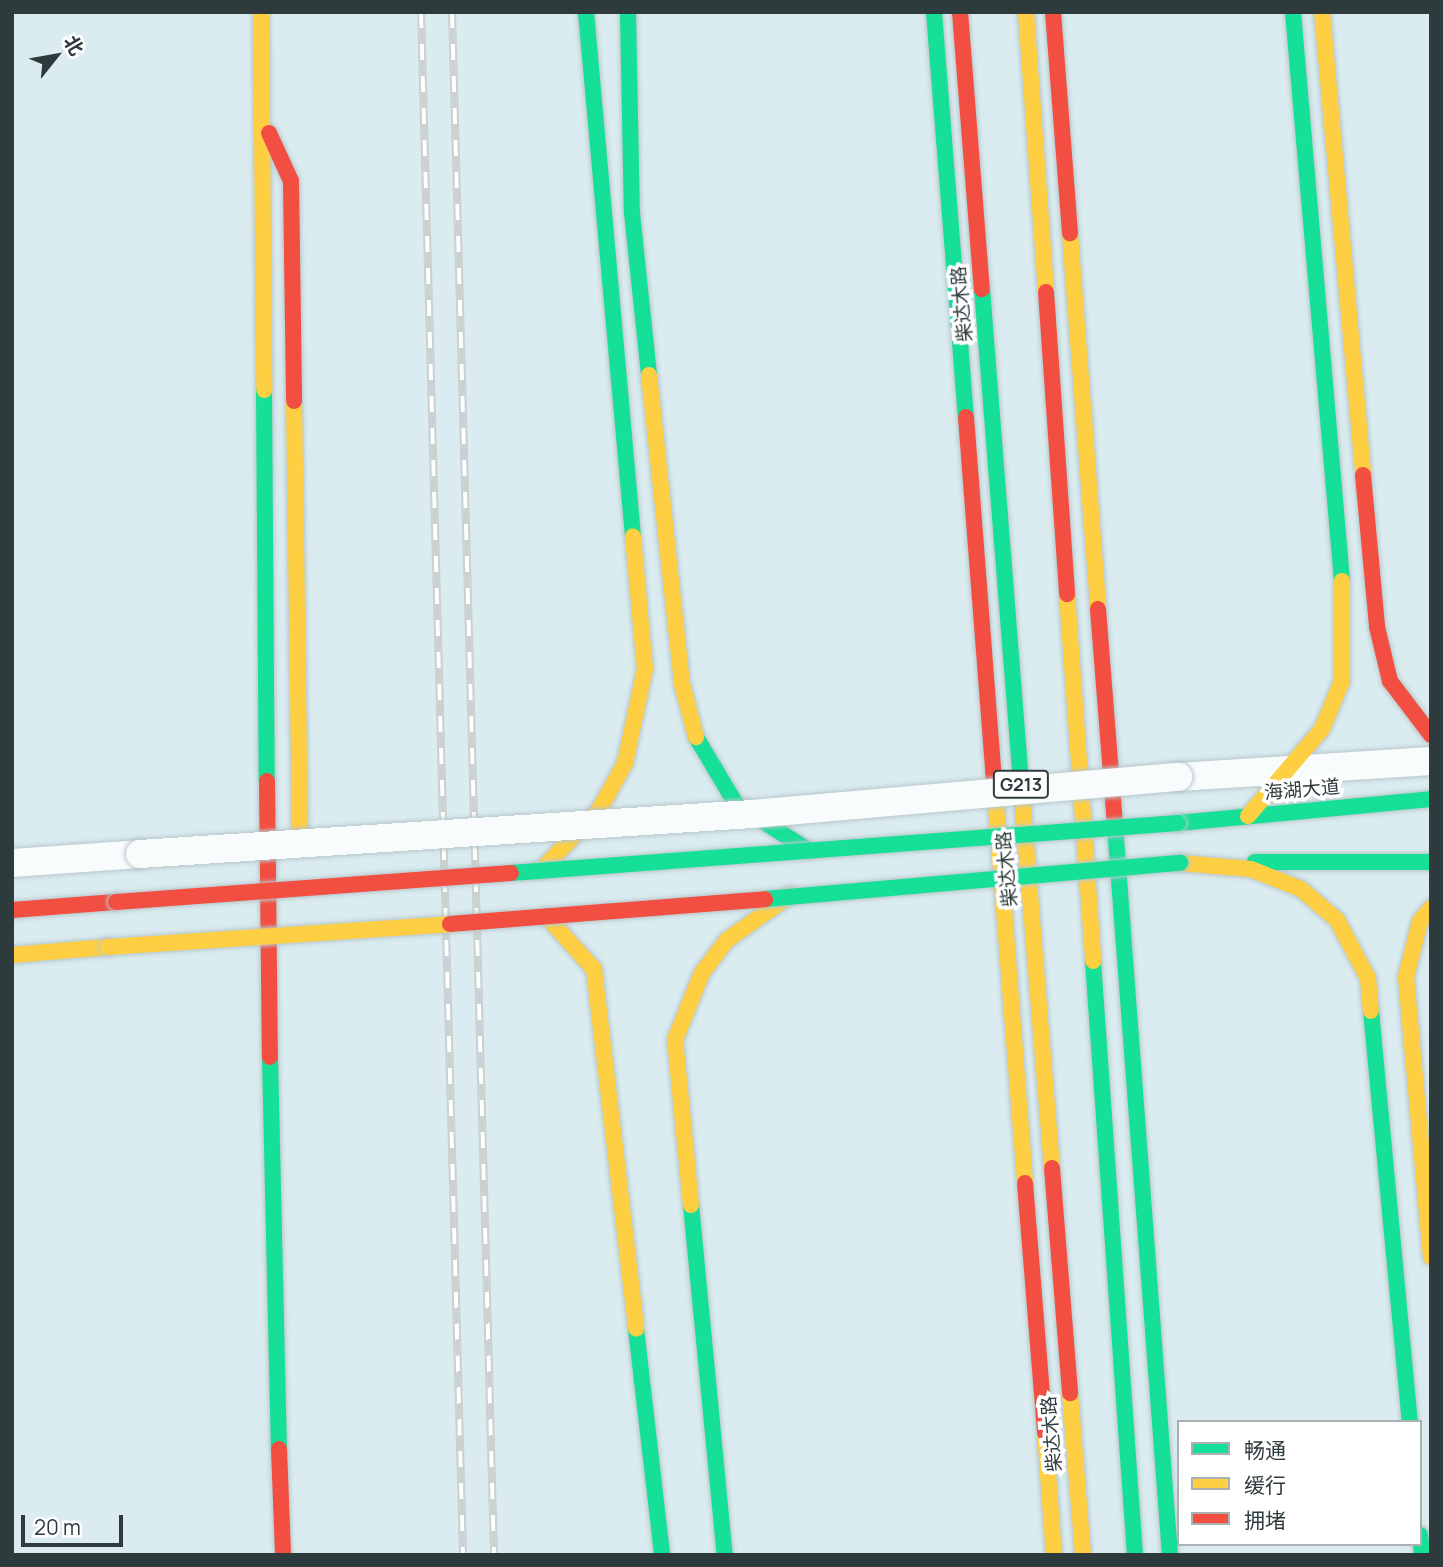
<!DOCTYPE html>
<meta charset="utf-8">
<style>
body{margin:0}
#map{position:relative;width:1443px;height:1567px;overflow:hidden;background:#daecf0;font-family:Manrope,"Noto Sans SC",sans-serif}
div>[style]{position:absolute}
.roads{filter:drop-shadow(0 0 2px #b8c7ca) drop-shadow(0 0 2px #b8c7ca)}
.street>*{height:28px;margin:-14px;padding:0 14px;transform-origin:14px;border-radius:14px;background:#f9fcfd}
.fast>*{height:16px;margin:-8px;padding:0 8px;transform-origin:8px;border-radius:8px;background:#16e098}
.slow>*{height:16px;margin:-8px;padding:0 8px;transform-origin:8px;border-radius:8px;background:#ffcf43}
.jam>*{height:16px;margin:-8px;padding:0 8px;transform-origin:8px;border-radius:8px;background:#f24e42}
.rail>*{height:8px;margin-top:-4px;transform-origin:0;background:repeating-linear-gradient(90deg,#fff 0 16px,#cbd0d1 0 32px);box-sizing:border-box;border-block:2px solid #cbd0d1}
.bridges{filter:drop-shadow(0 0 2px #b8c7ca) drop-shadow(0 0 2px #b8c7ca)}
.street-bridge>*{height:28px;margin:-14px;padding:0 14px;transform-origin:14px;border-radius:14px;background:#f9fcfd}
.fast-bridge>*{height:16px;margin:-8px;padding:0 8px;transform-origin:8px;border-radius:8px;background:#16e098}
.slow-bridge>*{height:16px;margin:-8px;padding:0 8px;transform-origin:8px;border-radius:8px;background:#ffcf43}
.jam-bridge>*{height:16px;margin:-8px;padding:0 8px;transform-origin:8px;border-radius:8px;background:#f24e42}
span{translate:-50% -50%;white-space:nowrap;text-align:center;line-height:1.15;-webkit-text-stroke:7px #fff;paint-order:stroke}
.shield-label span{padding:2px 5px;background:#fff;border:2px solid;border-radius:5px;-webkit-text-stroke-width:0}
.shield-label{font-size:18px;color:#2e3b3d;font-weight:700}
.street-label{font-size:19px;color:#2e3b3d}
.frame{position:absolute;inset:0;border:14px solid #2e3b3d;pointer-events:none}
.legend{position:absolute;left:1177px;top:1420px;width:245px;height:126px;box-sizing:border-box;background:#fff;border:2px solid #abb1b1;margin:0;padding:9px 12px;list-style:none;font-size:21px;color:#2e3b3d}
.legend li{display:flex;align-items:center;gap:14px;height:35px}
.legend b{width:35px;border:2px solid #abb1b1}
.north{position:absolute;left:21px;top:21px;width:70px;height:70px;-webkit-text-stroke:5px #fff;paint-order:stroke;rotate:59deg;font-size:19px;font-weight:700;line-height:28px;text-align:center;color:#2e3b3d}
.north::after{content:'';display:block;margin:auto;width:24px;height:32px;background:#2e3b3d;clip-path:polygon(50% 0,100% 100%,50% 72%,0 100%)}
.scale{position:absolute;left:21px;top:1515px;width:102px;height:32px;box-sizing:border-box;border:4px solid #2e3b3d;border-top:0;padding-left:9px;font-size:21px;line-height:24px;white-space:nowrap;color:#2e3b3d;-webkit-text-stroke:5px #fff;paint-order:stroke}
</style>
<div id="map">
<div class="roads">
<div class="street">
<div style="left:1178px;top:777px;width:254px;rotate:-3.6deg"></div>
<div style="left:12px;top:863px;width:128px;rotate:-4deg"></div>
</div>
<div class="fast">
<div style="left:586px;top:12px;width:527px;rotate:84.88deg"></div>
<div style="left:628px;top:12px;width:201px;rotate:88.9deg"></div>
<div style="left:632px;top:213px;width:163px;rotate:84deg"></div>
<div style="left:934px;top:12px;width:406px;rotate:85.5deg"></div>
<div style="left:1293px;top:12px;width:571px;rotate:85.08deg"></div>
<div style="left:982px;top:289px;width:521px;rotate:85.48deg"></div>
<div style="left:264px;top:390px;width:391px;rotate:89.6deg"></div>
<div style="left:696px;top:737px;width:78px;rotate:59.2deg"></div>
<div style="left:736px;top:804px;width:85px;rotate:32.6deg"></div>
<div style="left:1178px;top:823px;width:254px;rotate:-5.4deg"></div>
<div style="left:1115px;top:826px;width:731px;rotate:85.69deg"></div>
<div style="left:1255px;top:862px;width:176px"></div>
<div style="left:1093px;top:961px;width:595px;rotate:85.96deg"></div>
<div style="left:1371px;top:1011px;width:413px;rotate:84.6deg"></div>
<div style="left:270px;top:1057px;width:392px;rotate:88.7deg"></div>
<div style="left:691px;top:1205px;width:352px;rotate:84.5deg"></div>
<div style="left:636px;top:1329px;width:227px;rotate:83.4deg"></div>
<div style="left:1420px;top:1535px;width:20px;rotate:84deg"></div>
</div>
<div class="slow">
<div style="left:261px;top:12px;width:378px;rotate:89.5deg"></div>
<div style="left:1026px;top:12px;width:281px;rotate:85.9deg"></div>
<div style="left:1322px;top:12px;width:465px;rotate:84.9deg"></div>
<div style="left:1070px;top:233px;width:377px;rotate:85.7deg"></div>
<div style="left:649px;top:375px;width:311px;rotate:83.9deg"></div>
<div style="left:682px;top:684px;width:55px;rotate:75.2deg"></div>
<div style="left:294px;top:401px;width:442px;rotate:89.2deg"></div>
<div style="left:1067px;top:594px;width:368px;rotate:85.9deg"></div>
<div style="left:994px;top:779px;width:405px;rotate:85.6deg"></div>
<div style="left:1023px;top:808px;width:361px;rotate:85.4deg"></div>
<div style="left:1248px;top:816px;width:114px;rotate:-49.6deg"></div>
<div style="left:1322px;top:729px;width:52px;rotate:-67.4deg"></div>
<div style="left:1342px;top:681px;width:100px;rotate:-90deg"></div>
<div style="left:1180px;top:863px;width:71px;rotate:4.8deg"></div>
<div style="left:1251px;top:869px;width:54px;rotate:21.8deg"></div>
<div style="left:1301px;top:889px;width:48px;rotate:40.7deg"></div>
<div style="left:1337px;top:920px;width:66px;rotate:61.9deg"></div>
<div style="left:1368px;top:978px;width:33px;rotate:85deg"></div>
<div style="left:541px;top:870px;width:83px;rotate:-46deg"></div>
<div style="left:599px;top:810px;width:54px;rotate:-61deg"></div>
<div style="left:625px;top:763px;width:96px;rotate:-78deg"></div>
<div style="left:645px;top:669px;width:133px;rotate:-95.2deg"></div>
<div style="left:1431px;top:908px;width:17px;rotate:130deg"></div>
<div style="left:1420px;top:921px;width:58px;rotate:104deg"></div>
<div style="left:1406px;top:977px;width:281px;rotate:84.9deg"></div>
<div style="left:548px;top:918px;width:69px;rotate:48deg"></div>
<div style="left:594px;top:969px;width:362px;rotate:83.3deg"></div>
<div style="left:12px;top:955px;width:96px;rotate:-4.8deg"></div>
<div style="left:691px;top:1205px;width:166px;rotate:-95.5deg"></div>
<div style="left:675px;top:1040px;width:72px;rotate:-68.1deg"></div>
<div style="left:702px;top:973px;width:41px;rotate:-52.9deg"></div>
<div style="left:727px;top:940px;width:77px;rotate:-35.5deg"></div>
<div style="left:1070px;top:1393px;width:163px;rotate:85.4deg"></div>
<div style="left:1045px;top:1433px;width:122px;rotate:85.8deg"></div>
</div>
<div class="jam">
<div style="left:960px;top:12px;width:278px;rotate:85.5deg"></div>
<div style="left:1053px;top:12px;width:222px;rotate:85.6deg"></div>
<div style="left:269px;top:133px;width:53px;rotate:65.4deg"></div>
<div style="left:291px;top:181px;width:220px;rotate:89.2deg"></div>
<div style="left:1046px;top:292px;width:303px;rotate:86deg"></div>
<div style="left:966px;top:417px;width:363px;rotate:85.6deg"></div>
<div style="left:1363px;top:475px;width:153px;rotate:84.7deg"></div>
<div style="left:1377px;top:627px;width:56px;rotate:76.5deg"></div>
<div style="left:1390px;top:681px;width:68px;rotate:52.8deg"></div>
<div style="left:1098px;top:609px;width:218px;rotate:85.5deg"></div>
<div style="left:267px;top:781px;width:276px;rotate:89.4deg"></div>
<div style="left:12px;top:910px;width:104px;rotate:-4.4deg"></div>
<div style="left:1052px;top:1168px;width:226px;rotate:85.4deg"></div>
<div style="left:1025px;top:1183px;width:251px;rotate:85.4deg"></div>
<div style="left:279px;top:1449px;width:106px;rotate:87.8deg"></div>
</div>
</div>
<div class="rail">
<div style="left:421px;top:12px;width:1544px;rotate:88.44deg"></div>
<div style="left:452px;top:12px;width:1544px;rotate:88.44deg"></div>
</div>
<div class="bridges">
<div class="street-bridge">
<div style="left:140px;top:854px;width:613px;rotate:-3.74deg"></div>
<div style="left:752px;top:814px;width:428px;rotate:-5deg"></div>
</div>
<div class="fast-bridge">
<div style="left:511px;top:873px;width:669px;rotate:-4.29deg"></div>
<div style="left:765px;top:899px;width:417px;rotate:-5deg"></div>
</div>
<div class="slow-bridge">
<div style="left:108px;top:947px;width:343px;rotate:-3.8deg"></div>
</div>
<div class="jam-bridge">
<div style="left:116px;top:902px;width:396px;rotate:-4.2deg"></div>
<div style="left:450px;top:924px;width:316px;rotate:-4.5deg"></div>
</div>
</div>
<div class="shield-label">
<span style="left:1021px;top:784px">G213</span>
</div>
<div class="street-label">
<span style="left:962px;top:304px;rotate:-95deg">柴达木路</span>
<span style="left:1302px;top:790px;rotate:-5deg">海湖大道</span>
<span style="left:1007px;top:869px;rotate:-95deg">柴达木路</span>
<span style="left:1052px;top:1434px;rotate:-95deg">柴达木路</span>
</div>
<div class="frame"></div>
<ul class="legend">
<li><b style="height:9px;background:#16e098"></b>畅通</li>
<li><b style="height:9px;background:#ffcf43"></b>缓行</li>
<li><b style="height:9px;background:#f24e42"></b>拥堵</li>
</ul>
<div class="north">北</div>
<div class="scale">20 m</div>
</div>
